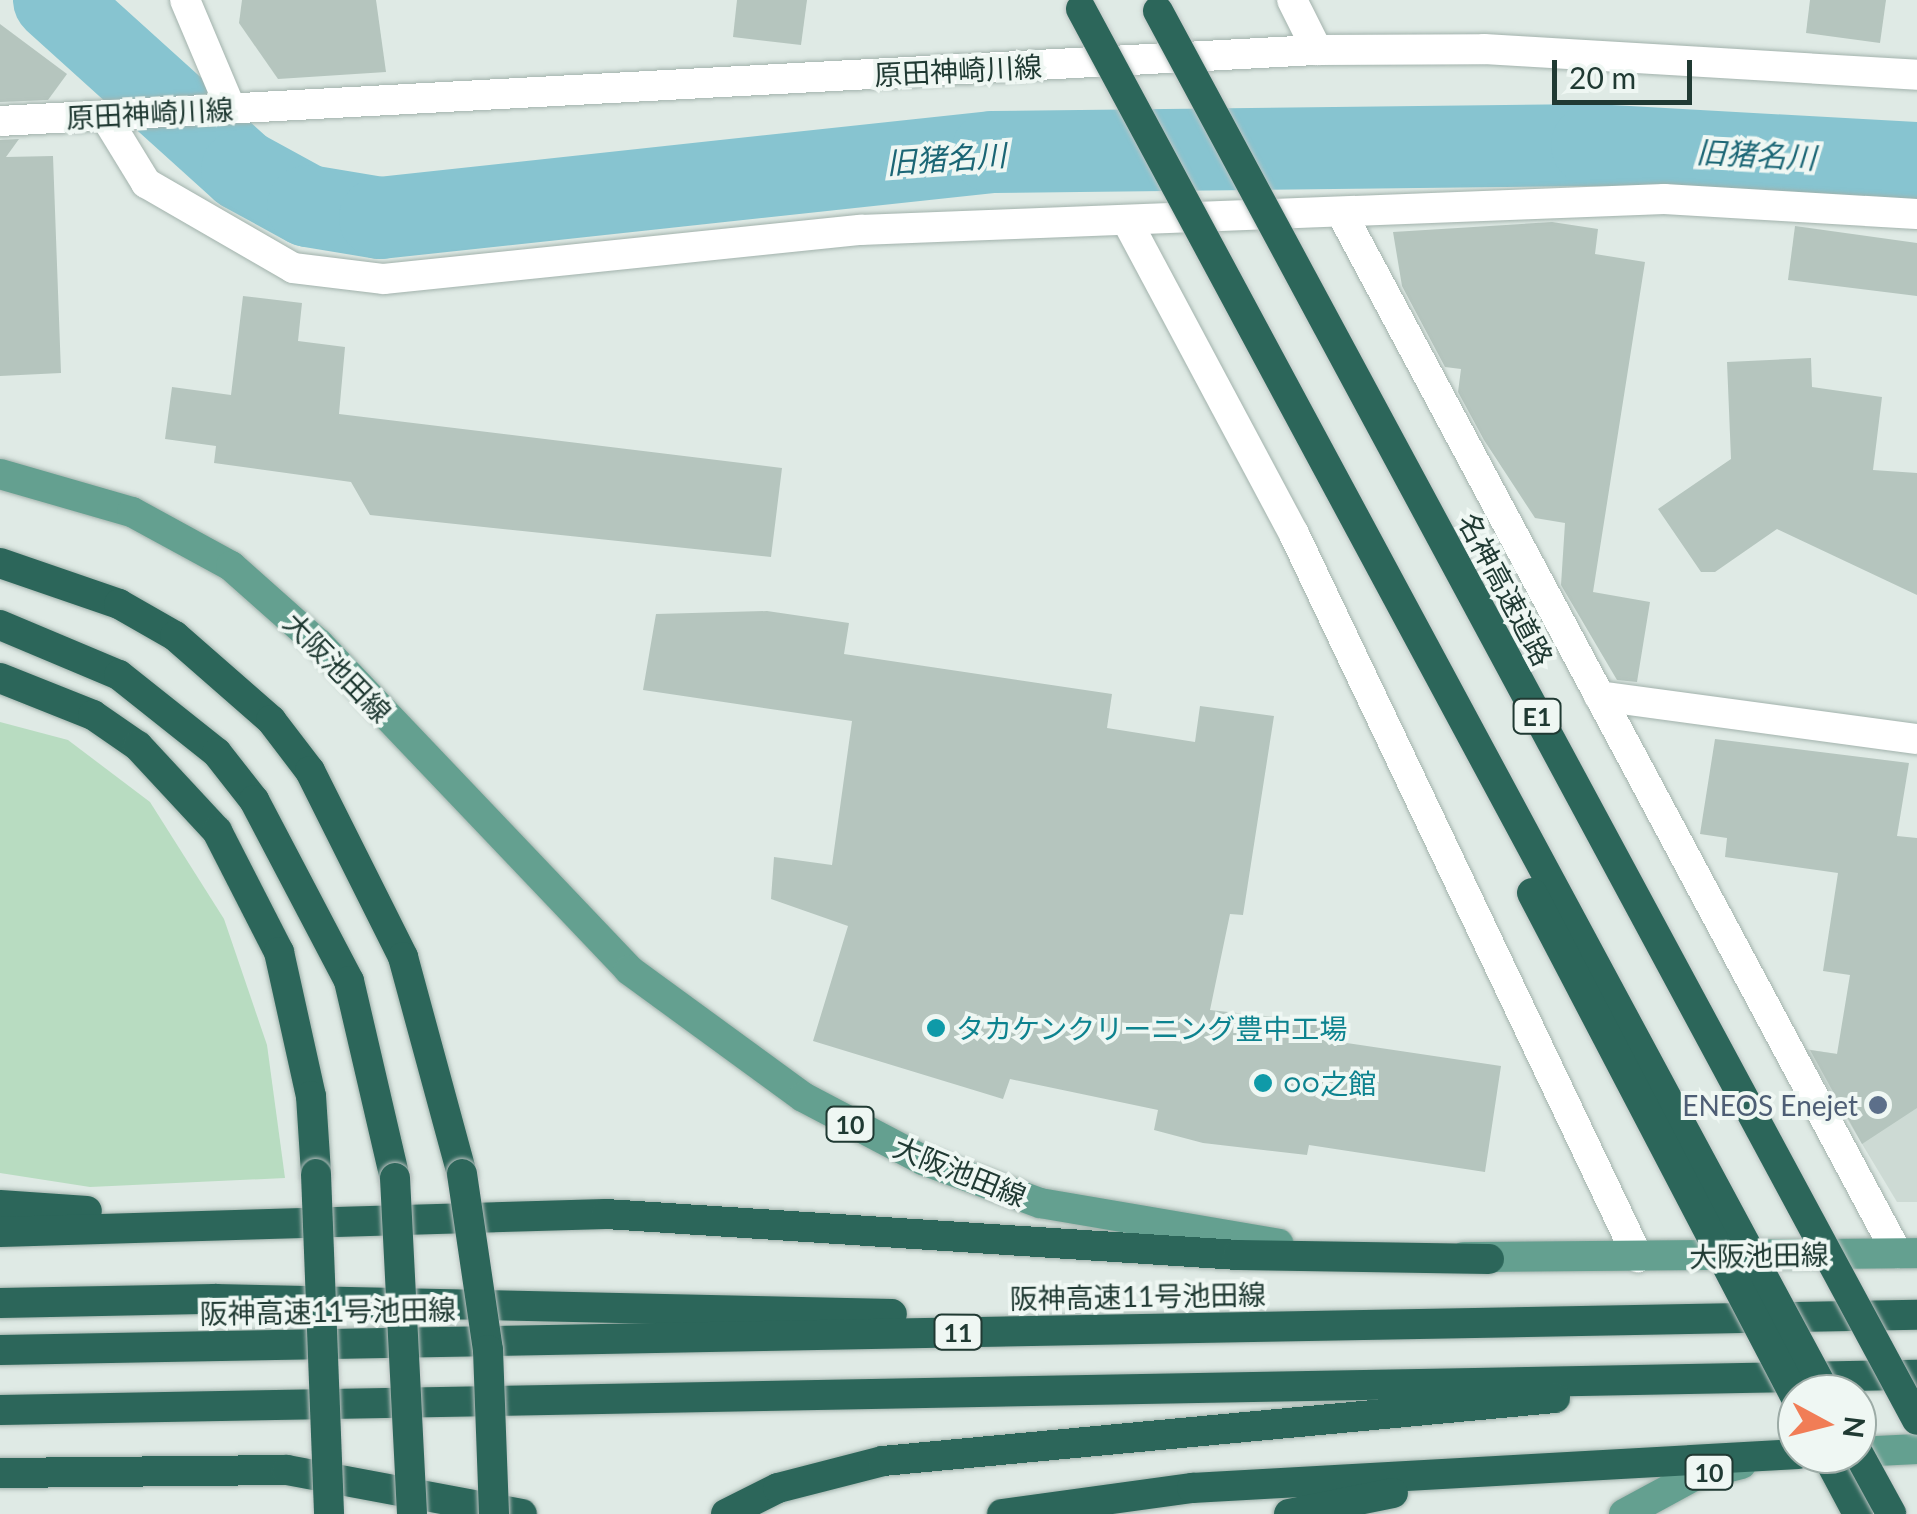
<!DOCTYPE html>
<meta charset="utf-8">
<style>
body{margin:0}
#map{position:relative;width:1917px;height:1514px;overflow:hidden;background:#dfeae5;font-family:Lato,"Noto Sans JP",sans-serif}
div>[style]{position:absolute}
.built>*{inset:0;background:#cddad4}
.green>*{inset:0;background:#b8dcc1}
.river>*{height:82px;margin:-41px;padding:0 41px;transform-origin:41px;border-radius:41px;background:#87c4d0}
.building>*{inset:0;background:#b5c5be}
.roads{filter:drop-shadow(0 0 2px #a2b2ac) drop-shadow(0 0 2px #a2b2ac)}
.minor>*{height:30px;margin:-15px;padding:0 15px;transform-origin:15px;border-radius:15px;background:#fff}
.major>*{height:30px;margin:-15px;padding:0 15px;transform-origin:15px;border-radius:15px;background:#64a090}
.highway>*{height:30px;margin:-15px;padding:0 15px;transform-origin:15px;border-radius:15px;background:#2c665a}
.bridges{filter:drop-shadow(0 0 2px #bcc4c2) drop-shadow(0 0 2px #bcc4c2)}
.highway-bridge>*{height:30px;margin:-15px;padding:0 15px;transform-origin:15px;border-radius:15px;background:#2c665a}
.dots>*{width:28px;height:28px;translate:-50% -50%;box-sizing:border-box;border:5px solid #eff7f3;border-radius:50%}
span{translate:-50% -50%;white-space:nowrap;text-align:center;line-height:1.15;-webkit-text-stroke:8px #eff7f3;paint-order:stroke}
.shield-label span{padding:2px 8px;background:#eff7f3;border:2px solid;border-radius:8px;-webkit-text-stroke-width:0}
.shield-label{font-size:25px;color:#203a33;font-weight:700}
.street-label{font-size:28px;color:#203a33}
.culture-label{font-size:28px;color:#0d838f}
.left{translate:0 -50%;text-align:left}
.service-label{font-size:28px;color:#4e5e75}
.right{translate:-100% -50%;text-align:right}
.water-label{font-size:30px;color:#1b6675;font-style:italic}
.north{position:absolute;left:1777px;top:1374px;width:100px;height:100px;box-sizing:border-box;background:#eff7f3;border:2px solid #9caba6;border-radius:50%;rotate:97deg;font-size:28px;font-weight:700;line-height:40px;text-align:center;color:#203a33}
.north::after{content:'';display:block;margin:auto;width:35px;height:45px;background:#f17d56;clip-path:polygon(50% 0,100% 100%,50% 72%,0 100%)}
.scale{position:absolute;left:1552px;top:60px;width:140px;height:45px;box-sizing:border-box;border:5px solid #203a33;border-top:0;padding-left:12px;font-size:30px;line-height:35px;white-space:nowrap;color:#203a33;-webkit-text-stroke:8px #eff7f3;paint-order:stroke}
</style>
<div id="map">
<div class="built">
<div style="clip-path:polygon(1805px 1049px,1917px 1066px,1917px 1202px,1897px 1202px)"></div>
</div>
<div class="green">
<div style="clip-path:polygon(0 722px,68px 740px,150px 802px,224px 919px,267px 1045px,285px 1178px,90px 1187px,0 1173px)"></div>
</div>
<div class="river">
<div style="left:54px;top:0;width:253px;rotate:42.1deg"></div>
<div style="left:242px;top:170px;width:75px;rotate:28.6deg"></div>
<div style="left:308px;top:206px;width:73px;rotate:9.5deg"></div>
<div style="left:380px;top:218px;width:616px;rotate:-6.16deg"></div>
<div style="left:992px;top:152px;width:600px;rotate:-0.67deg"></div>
<div style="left:1592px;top:145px;width:325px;rotate:3.2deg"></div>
</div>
<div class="building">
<div style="clip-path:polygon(242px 0,376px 0,386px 72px,278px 79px,239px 23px)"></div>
<div style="clip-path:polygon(737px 0,807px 0,801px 45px,733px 37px)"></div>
<div style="clip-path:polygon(1810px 0,1886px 0,1880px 43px,1806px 33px)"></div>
<div style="clip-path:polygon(0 24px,67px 74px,48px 100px,0 102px)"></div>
<div style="clip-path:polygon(19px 139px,6px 157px,53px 156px,61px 373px,0 376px,0 140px)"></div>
<div style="clip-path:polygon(1552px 222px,1598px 229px,1595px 254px,1645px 262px,1593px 592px,1650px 602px,1637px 682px,1617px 680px,1561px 585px,1565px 523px,1535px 518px,1484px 440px,1458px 392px,1461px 369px,1445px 367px,1402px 286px,1393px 232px)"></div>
<div style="clip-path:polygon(1795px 226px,1917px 243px,1917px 296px,1788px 280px)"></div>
<div style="clip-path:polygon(243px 296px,302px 303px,298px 341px,345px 347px,339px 414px,782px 468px,771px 557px,370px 515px,351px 482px,214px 463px,216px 446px,165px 439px,172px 387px,231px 395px)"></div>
<div style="clip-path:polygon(1811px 358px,1812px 387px,1882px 397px,1873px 470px,1917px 473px,1917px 595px,1777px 529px,1715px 572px,1701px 572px,1658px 509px,1731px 459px,1727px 362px)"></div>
<div style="clip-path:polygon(767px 611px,849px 623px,844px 654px,1112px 694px,1107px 728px,1195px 742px,1200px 706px,1274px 716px,1243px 915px,1230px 914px,1210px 1010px,1322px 1022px,1320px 1039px,1501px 1066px,1485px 1172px,1309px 1145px,1307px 1155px,1203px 1143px,1154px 1130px,1158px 1110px,1010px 1079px,1003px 1099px,813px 1041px,848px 926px,771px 899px,774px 857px,832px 865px,852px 721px,643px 690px,656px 614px)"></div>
<div style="clip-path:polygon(1715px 739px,1909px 763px,1897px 836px,1917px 838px,1917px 1108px,1862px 1144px,1810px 1050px,1837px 1054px,1850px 975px,1823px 971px,1838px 873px,1725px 857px,1727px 838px,1700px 834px)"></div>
</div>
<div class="roads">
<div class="minor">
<div style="left:185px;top:0;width:118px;rotate:67.1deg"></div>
<div style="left:1292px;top:0;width:56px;rotate:63.4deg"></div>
<div style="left:105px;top:116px;width:79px;rotate:58.5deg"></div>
<div style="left:146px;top:183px;width:170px;rotate:30deg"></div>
<div style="left:293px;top:268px;width:92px;rotate:6.9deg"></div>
<div style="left:384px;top:279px;width:479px;rotate:-5.9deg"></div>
<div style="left:860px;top:230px;width:805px;rotate:-2.21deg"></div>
<div style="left:1664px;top:199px;width:253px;rotate:3.4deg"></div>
<div style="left:0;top:121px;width:1319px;rotate:-3.09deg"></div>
<div style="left:1317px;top:50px;width:167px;rotate:-0.3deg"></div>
<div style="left:1484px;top:49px;width:434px;rotate:3.4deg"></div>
<div style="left:1342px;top:214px;width:1178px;rotate:61.89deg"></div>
<div style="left:1129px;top:225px;width:350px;rotate:61.9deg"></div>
<div style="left:1294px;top:534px;width:801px;rotate:64.56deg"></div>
<div style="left:1599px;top:696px;width:321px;rotate:7.7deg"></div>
</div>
<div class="major">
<div style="left:0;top:474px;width:137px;rotate:16.1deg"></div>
<div style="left:132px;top:512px;width:113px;rotate:28.6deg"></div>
<div style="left:231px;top:566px;width:118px;rotate:41.6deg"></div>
<div style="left:319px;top:644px;width:450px;rotate:46.4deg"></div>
<div style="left:629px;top:970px;width:215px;rotate:36.1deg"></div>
<div style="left:803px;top:1097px;width:136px;rotate:27.7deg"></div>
<div style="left:923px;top:1160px;width:125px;rotate:20.2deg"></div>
<div style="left:1040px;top:1203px;width:242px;rotate:9.7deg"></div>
<div style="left:1464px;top:1257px;width:453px;rotate:-0.5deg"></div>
<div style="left:1857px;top:1452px;width:60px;rotate:-2.9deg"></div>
<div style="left:1624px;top:1514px;width:80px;rotate:-28.5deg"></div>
<div style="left:1694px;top:1476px;width:49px;rotate:-14.3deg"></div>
</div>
<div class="highway">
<div style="left:0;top:563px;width:126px;rotate:19deg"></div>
<div style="left:119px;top:604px;width:64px;rotate:29.7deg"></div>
<div style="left:175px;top:636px;width:128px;rotate:41.2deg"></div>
<div style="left:271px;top:720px;width:64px;rotate:52.6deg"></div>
<div style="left:310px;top:771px;width:208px;rotate:63.4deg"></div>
<div style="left:403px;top:957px;width:225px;rotate:74.8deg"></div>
<div style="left:0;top:625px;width:129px;rotate:22.8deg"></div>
<div style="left:119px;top:675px;width:125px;rotate:38.5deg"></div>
<div style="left:217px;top:753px;width:60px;rotate:51.8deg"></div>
<div style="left:254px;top:800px;width:204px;rotate:62.3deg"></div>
<div style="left:349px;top:981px;width:202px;rotate:76.9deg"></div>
<div style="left:0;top:678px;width:100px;rotate:21.7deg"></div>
<div style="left:93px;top:715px;width:55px;rotate:34.6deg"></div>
<div style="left:138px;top:746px;width:116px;rotate:47.1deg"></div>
<div style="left:217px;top:831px;width:136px;rotate:62.9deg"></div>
<div style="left:279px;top:952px;width:148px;rotate:77.5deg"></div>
<div style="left:311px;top:1096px;width:78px;rotate:86.3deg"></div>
<div style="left:0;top:1205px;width:87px;rotate:3.9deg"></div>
<div style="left:0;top:1232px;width:606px;rotate:-1.7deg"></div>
<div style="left:606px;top:1214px;width:633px;rotate:3.71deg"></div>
<div style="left:1238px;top:1255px;width:251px;rotate:0.9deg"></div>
<div style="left:0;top:1303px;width:215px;rotate:-1.1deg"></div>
<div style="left:215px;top:1299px;width:677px;rotate:1.27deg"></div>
<div style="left:0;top:1350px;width:1917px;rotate:-1.05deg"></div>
<div style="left:0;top:1410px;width:1917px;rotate:-1.05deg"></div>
<div style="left:1826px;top:1454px;width:68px;rotate:61.9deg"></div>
<div style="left:0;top:1473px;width:287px;rotate:-0.6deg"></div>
<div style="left:287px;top:1470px;width:239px;rotate:10.6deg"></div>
<div style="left:726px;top:1514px;width:58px;rotate:-26.6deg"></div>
<div style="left:778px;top:1488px;width:108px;rotate:-14.4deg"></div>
<div style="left:883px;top:1461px;width:675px;rotate:-5.36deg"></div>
<div style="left:1002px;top:1514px;width:192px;rotate:-7.8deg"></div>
<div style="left:1192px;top:1488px;width:607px;rotate:-3.21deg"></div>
<div style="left:1289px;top:1514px;width:106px;rotate:-11.4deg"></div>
</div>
</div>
<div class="bridges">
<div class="highway-bridge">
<div style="left:1081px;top:9px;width:1573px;rotate:61.72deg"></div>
<div style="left:1158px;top:11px;width:1600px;rotate:61.69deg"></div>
<div style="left:1532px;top:893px;width:572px;rotate:62.4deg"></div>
<div style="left:316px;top:1174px;width:340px;rotate:87.8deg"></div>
<div style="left:462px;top:1174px;width:178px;rotate:81.6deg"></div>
<div style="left:488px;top:1350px;width:164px;rotate:87.9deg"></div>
<div style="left:395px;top:1178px;width:336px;rotate:87.1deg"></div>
<div style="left:1857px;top:1451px;width:71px;rotate:61.3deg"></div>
</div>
</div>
<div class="dots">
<div style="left:936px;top:1028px;background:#0f9aa8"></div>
<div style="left:1263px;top:1083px;background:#0f9aa8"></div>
<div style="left:1878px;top:1105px;background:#5c6f8a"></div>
</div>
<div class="shield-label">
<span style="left:1537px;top:716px">E1</span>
<span style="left:850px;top:1124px">10</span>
<span style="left:958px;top:1332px">11</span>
<span style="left:1709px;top:1472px">10</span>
</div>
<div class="street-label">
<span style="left:958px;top:70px;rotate:-3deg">原田神崎川線</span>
<span style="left:150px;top:113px;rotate:-3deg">原田神崎川線</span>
<span style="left:1506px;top:589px;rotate:62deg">名神高速道路</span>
<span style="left:338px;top:667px;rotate:46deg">大阪池田線</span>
<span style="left:960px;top:1171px;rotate:22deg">大阪池田線</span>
<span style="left:1759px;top:1255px;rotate:-1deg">大阪池田線</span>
<span style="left:1138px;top:1296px;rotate:-1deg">阪神高速11号池田線</span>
<span style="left:328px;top:1311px;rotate:-1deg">阪神高速11号池田線</span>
</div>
<div class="culture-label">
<span class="left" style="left:956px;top:1028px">タカケンクリーニング豊中工場</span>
<span class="left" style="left:1283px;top:1083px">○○之館</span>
</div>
<div class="service-label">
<span class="right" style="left:1858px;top:1105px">ENEOS Enejet</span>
</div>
<div class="water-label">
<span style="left:1756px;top:154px;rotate:3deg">旧猪名川</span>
<span style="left:946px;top:158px;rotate:-4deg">旧猪名川</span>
</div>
<div class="north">N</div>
<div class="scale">20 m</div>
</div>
